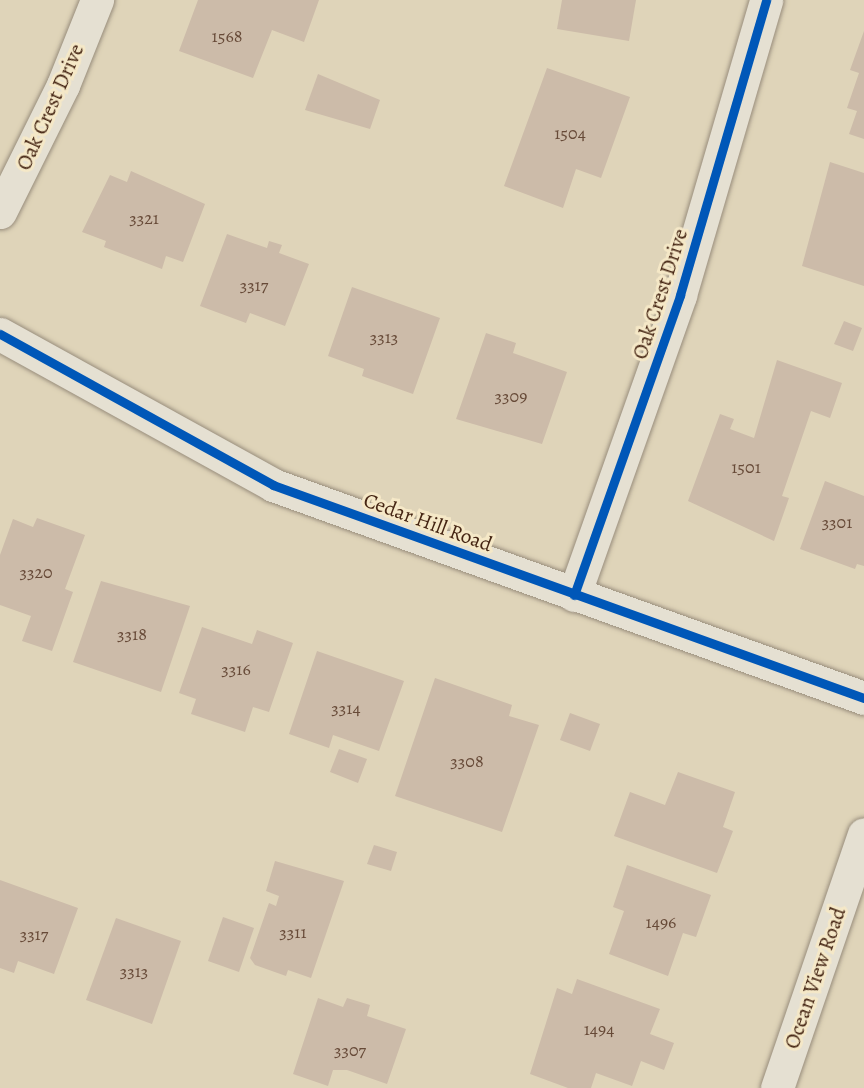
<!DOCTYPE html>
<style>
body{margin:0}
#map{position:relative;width:864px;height:1088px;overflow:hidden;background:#dfd4b9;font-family:Alegreya,serif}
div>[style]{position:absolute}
.building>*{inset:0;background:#ccbba9}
.roads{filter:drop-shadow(0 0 2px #988d7c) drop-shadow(0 0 2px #988d7c)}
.minor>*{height:33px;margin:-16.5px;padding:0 16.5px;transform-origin:16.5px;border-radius:16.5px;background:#e5e0d2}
.cycleway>*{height:9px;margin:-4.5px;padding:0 4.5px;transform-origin:4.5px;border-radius:4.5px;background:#0057b8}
span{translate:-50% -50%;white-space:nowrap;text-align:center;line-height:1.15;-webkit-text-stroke:6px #f5e8c7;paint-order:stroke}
.number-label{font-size:18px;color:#674a38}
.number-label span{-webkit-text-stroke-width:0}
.street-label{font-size:21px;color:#452513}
</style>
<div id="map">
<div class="building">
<div style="clip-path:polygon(198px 0,319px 0,304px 42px,272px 30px,253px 78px,179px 51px)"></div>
<div style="clip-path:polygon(562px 0,636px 0,629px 41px,557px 29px)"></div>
<div style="clip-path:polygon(864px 31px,864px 139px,849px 134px,857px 111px,847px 108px,859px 73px,850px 70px)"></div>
<div style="clip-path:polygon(547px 68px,630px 97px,601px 178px,576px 169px,563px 208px,504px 186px)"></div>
<div style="clip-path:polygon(318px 74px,380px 100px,370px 129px,305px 110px)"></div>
<div style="clip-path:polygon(830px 162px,864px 173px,864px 286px,802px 266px)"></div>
<div style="clip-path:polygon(131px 171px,205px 204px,183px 262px,166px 256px,162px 269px,104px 247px,106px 241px,82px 232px,110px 175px,127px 182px)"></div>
<div style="clip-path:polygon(227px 234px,267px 248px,269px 241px,282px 245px,279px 253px,309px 264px,285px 326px,250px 313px,246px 323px,200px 306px)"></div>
<div style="clip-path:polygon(352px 287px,440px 318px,413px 394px,362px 376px,364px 369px,328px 356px)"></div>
<div style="clip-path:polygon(844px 321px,862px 328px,853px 351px,834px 344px)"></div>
<div style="clip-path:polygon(486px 333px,516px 343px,513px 353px,567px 372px,542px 444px,456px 419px)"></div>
<div style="clip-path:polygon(777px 360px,842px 383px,830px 418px,811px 411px,782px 496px,789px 498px,774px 541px,688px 501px,720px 414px,734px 419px,730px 429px,754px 438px)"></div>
<div style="clip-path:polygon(825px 481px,864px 496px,864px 566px,857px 564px,855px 569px,800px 549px)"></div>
<div style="clip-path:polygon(37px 518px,85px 535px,65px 589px,73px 592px,52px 651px,22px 641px,31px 616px,0 605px,0 555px,13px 519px,33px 527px)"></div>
<div style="clip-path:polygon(101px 581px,190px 606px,161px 692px,73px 662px)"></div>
<div style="clip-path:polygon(202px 627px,252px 644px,257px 630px,293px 643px,269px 712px,253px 707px,245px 732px,191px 714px,196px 699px,179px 693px)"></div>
<div style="clip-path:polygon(317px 651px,404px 681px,379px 751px,333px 735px,329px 748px,289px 734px)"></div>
<div style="clip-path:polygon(435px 678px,512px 705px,509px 716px,539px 725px,502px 832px,395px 796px)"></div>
<div style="clip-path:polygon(570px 713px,600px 724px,590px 751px,560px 740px)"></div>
<div style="clip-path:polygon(339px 749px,367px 759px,358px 783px,330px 772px)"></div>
<div style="clip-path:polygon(678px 772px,735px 792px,723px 827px,733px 831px,717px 873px,614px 836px,630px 792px,665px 805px)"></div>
<div style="clip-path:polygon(374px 845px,397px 852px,391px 871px,367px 864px)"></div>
<div style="clip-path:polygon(275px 861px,344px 881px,311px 978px,288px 970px,286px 976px,255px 965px,250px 958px,269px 903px,276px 906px,279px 896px,266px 891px)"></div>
<div style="clip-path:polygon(627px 865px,711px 895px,696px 937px,683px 933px,668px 976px,609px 954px,624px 911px,613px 907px)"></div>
<div style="clip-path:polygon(0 880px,78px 908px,54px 974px,18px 961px,14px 973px,0 968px)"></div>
<div style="clip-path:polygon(223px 917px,254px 928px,239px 972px,208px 961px)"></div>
<div style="clip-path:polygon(116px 918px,181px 941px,152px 1024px,86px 1000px)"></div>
<div style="clip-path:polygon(577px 979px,660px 1009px,650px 1034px,674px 1043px,664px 1070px,641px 1061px,632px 1086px,596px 1073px,591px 1088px,568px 1088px,530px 1074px,557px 988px,572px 994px)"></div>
<div style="clip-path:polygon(318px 998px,343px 1007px,347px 998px,370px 1005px,367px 1016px,406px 1029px,387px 1084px,347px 1070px,333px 1070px,328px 1086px,293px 1074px)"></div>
</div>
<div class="roads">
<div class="minor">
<div style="left:0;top:212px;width:142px;rotate:-63.6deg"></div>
<div style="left:63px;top:85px;width:92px;rotate:-68.2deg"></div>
<div style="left:0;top:334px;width:312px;rotate:28.9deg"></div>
<div style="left:273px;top:485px;width:628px;rotate:19.82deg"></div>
<div style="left:574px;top:595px;width:318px;rotate:-70.5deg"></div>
<div style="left:680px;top:295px;width:307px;rotate:-73.7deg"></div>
<div style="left:777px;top:1088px;width:268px;rotate:-71.1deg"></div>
</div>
</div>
<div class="cycleway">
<div style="left:0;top:334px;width:312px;rotate:28.9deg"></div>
<div style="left:273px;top:485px;width:628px;rotate:19.82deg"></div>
<div style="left:574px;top:595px;width:318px;rotate:-70.5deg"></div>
<div style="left:680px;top:295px;width:307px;rotate:-73.7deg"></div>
</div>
<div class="number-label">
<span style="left:227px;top:36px">1568</span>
<span style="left:570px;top:133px">1504</span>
<span style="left:144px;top:218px">3321</span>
<span style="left:254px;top:285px">3317</span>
<span style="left:384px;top:337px">3313</span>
<span style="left:511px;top:396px">3309</span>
<span style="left:746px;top:467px">1501</span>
<span style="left:837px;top:522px">3301</span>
<span style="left:36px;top:572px">3320</span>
<span style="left:132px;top:634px">3318</span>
<span style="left:236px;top:669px">3316</span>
<span style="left:346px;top:708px">3314</span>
<span style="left:467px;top:761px">3308</span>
<span style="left:661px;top:922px">1496</span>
<span style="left:293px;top:932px">3311</span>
<span style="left:34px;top:934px">3317</span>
<span style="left:134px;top:971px">3313</span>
<span style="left:599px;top:1029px">1494</span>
<span style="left:350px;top:1050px">3307</span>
</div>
<div class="street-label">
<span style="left:50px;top:107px;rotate:-66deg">Oak Crest Drive</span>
<span style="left:660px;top:294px;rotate:-72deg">Oak Crest Drive</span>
<span style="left:428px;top:522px;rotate:20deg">Cedar Hill Road</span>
<span style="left:815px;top:978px;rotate:-71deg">Ocean View Road</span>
</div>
</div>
